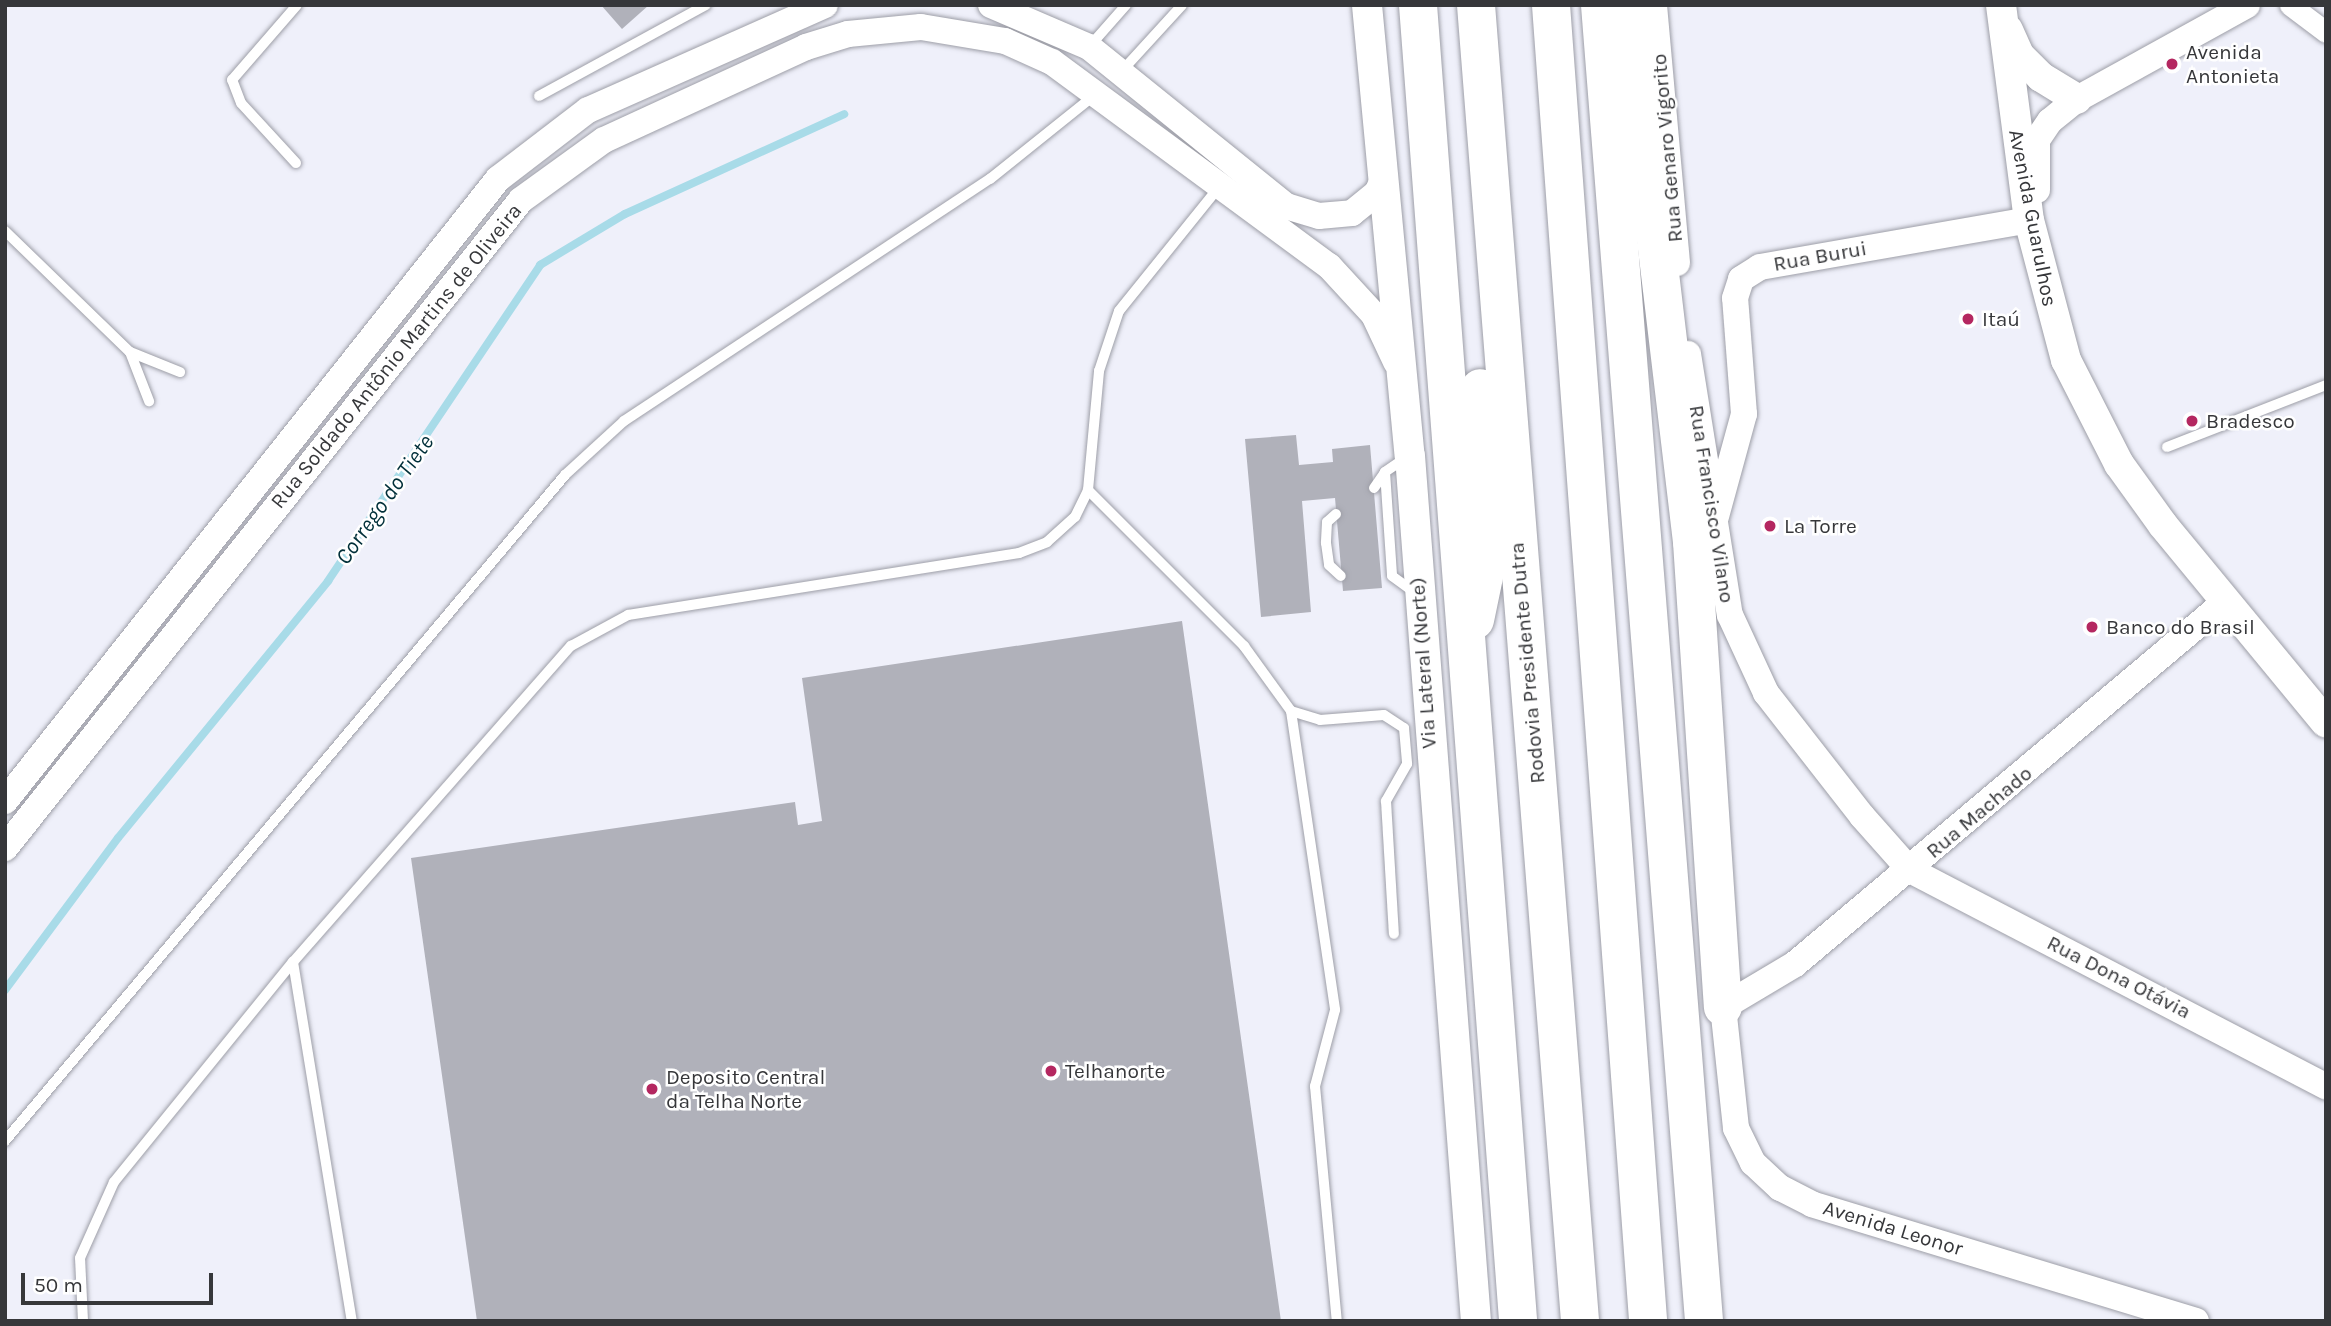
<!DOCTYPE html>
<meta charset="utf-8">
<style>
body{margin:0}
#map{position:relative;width:2331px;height:1326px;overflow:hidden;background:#eff0fa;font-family:Karla,sans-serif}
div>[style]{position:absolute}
.stream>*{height:8px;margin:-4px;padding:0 4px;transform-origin:4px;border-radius:4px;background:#a8dbe8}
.building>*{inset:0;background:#b0b1ba}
.roads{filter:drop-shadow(0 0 2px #9d9ea7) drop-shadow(0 0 2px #9d9ea7)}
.service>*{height:10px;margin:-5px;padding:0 5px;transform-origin:5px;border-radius:5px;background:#fff}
.minor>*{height:21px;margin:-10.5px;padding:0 10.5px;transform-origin:10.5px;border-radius:10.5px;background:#fff}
.tertiary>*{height:26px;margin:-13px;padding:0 13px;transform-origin:13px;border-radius:13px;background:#fff}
.secondary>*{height:30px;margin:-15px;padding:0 15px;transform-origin:15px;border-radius:15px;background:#fff}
.motorway>*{height:38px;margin:-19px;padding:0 19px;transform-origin:19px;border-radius:19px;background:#fff}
.dots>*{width:19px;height:19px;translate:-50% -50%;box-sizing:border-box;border:4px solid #fff;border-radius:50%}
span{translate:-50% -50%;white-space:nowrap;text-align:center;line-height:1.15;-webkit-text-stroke:5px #fff;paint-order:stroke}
.poi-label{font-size:21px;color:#36373a}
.left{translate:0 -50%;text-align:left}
.street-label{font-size:21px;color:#36373a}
.water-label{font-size:23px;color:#002f39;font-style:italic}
.frame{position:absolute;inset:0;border:7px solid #36373a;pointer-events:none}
.scale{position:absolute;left:21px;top:1273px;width:192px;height:32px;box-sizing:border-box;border:4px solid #36373a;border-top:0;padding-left:9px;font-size:21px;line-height:24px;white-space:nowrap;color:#36373a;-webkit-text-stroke:5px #fff;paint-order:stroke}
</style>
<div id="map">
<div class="stream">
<div style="left:5px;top:990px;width:189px;rotate:-53.4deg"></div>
<div style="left:118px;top:838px;width:332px;rotate:-50.7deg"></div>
<div style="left:328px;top:581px;width:381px;rotate:-56.1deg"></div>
<div style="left:540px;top:265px;width:99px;rotate:-31deg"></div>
<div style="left:625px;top:214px;width:241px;rotate:-24.5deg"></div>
</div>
<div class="building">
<div style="clip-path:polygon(601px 5px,649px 5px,622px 29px)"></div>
<div style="clip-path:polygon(1296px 435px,1299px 465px,1333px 462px,1332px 449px,1370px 445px,1382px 588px,1343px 591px,1335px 498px,1302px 501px,1311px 612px,1261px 617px,1245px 439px)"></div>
<div style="clip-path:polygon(1182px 621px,1281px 1321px,477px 1321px,411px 858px,795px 802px,798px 825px,822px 821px,802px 678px)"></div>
</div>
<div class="roads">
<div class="service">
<div style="left:1089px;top:47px;width:56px;rotate:-48.6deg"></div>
<div style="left:1120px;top:73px;width:92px;rotate:-47.6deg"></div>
<div style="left:539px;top:96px;width:190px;rotate:-28.6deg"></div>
<div style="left:296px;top:163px;width:81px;rotate:-132.5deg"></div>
<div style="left:241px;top:103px;width:25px;rotate:-111deg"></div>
<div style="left:232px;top:80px;width:99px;rotate:-49.1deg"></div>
<div style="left:5px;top:231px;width:174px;rotate:44.1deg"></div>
<div style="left:130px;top:352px;width:54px;rotate:21.8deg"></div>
<div style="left:130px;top:352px;width:53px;rotate:68.8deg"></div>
<div style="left:2167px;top:447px;width:171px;rotate:-21.3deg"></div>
<div style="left:1407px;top:457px;width:27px;rotate:146deg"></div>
<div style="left:1385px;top:472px;width:104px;rotate:86.1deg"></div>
<div style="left:1392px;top:576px;width:31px;rotate:36deg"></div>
<div style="left:1374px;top:488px;width:19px;rotate:-55deg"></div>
<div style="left:1088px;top:490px;width:221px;rotate:45deg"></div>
<div style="left:1244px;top:646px;width:80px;rotate:54.1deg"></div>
<div style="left:1291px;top:711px;width:302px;rotate:81.6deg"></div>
<div style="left:1335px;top:1010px;width:79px;rotate:104.7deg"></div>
<div style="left:1315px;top:1086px;width:236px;rotate:84.7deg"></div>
<div style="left:1336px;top:514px;width:12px;rotate:138deg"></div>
<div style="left:1327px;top:522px;width:21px;rotate:93deg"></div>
<div style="left:1326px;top:543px;width:22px;rotate:82deg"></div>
<div style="left:1329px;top:565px;width:16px;rotate:43deg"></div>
<div style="left:1291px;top:711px;width:30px;rotate:17deg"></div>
<div style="left:1320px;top:720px;width:64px;rotate:-4.5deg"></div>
<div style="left:1384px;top:715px;width:24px;rotate:33deg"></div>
<div style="left:1404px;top:728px;width:36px;rotate:85deg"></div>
<div style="left:1407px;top:764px;width:43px;rotate:119.6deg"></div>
<div style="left:1386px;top:801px;width:133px;rotate:86.6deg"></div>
<div style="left:293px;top:962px;width:364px;rotate:80.7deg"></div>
<div style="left:5px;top:1141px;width:870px;rotate:-49.94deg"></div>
<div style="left:565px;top:475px;width:80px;rotate:-42.5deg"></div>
<div style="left:624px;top:421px;width:439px;rotate:-33.5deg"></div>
<div style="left:990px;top:179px;width:136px;rotate:-38.7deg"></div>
<div style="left:83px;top:1321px;width:63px;rotate:-92.7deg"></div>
<div style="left:80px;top:1258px;width:83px;rotate:-65.9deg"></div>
<div style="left:114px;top:1182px;width:284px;rotate:-50.9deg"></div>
<div style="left:293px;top:962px;width:421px;rotate:-48.7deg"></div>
<div style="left:571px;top:646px;width:65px;rotate:-28.5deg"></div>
<div style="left:628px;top:615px;width:396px;rotate:-9deg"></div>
<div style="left:1019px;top:553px;width:30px;rotate:-21deg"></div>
<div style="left:1047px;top:542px;width:38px;rotate:-42deg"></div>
<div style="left:1075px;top:517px;width:30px;rotate:-64deg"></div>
<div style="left:1088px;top:490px;width:120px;rotate:-84.7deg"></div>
<div style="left:1099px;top:371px;width:63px;rotate:-71.6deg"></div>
<div style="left:1119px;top:311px;width:161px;rotate:-51.1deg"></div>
</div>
<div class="minor">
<div style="left:2290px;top:5px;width:45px;rotate:36.9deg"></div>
</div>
<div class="tertiary">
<div style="left:991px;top:5px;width:107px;rotate:23.2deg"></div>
<div style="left:1089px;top:47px;width:253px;rotate:38.9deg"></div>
<div style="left:1286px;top:206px;width:34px;rotate:17deg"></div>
<div style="left:1319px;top:216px;width:33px;rotate:-5deg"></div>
<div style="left:1352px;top:213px;width:32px;rotate:-39deg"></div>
<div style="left:1377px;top:193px;width:17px;rotate:-66deg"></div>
<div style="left:1654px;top:5px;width:259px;rotate:84.9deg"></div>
<div style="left:2037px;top:190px;width:50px;rotate:-90deg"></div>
<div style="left:2037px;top:140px;width:23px;rotate:-56deg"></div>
<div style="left:2050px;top:121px;width:35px;rotate:-39deg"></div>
<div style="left:2077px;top:99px;width:194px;rotate:-28.9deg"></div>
<div style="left:1688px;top:354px;width:264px;rotate:80.9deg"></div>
<div style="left:1730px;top:615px;width:86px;rotate:65.2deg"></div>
<div style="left:1766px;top:693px;width:156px;rotate:52deg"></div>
<div style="left:1862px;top:816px;width:72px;rotate:48.4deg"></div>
<div style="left:1910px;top:870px;width:469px;rotate:27.5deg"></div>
<div style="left:1715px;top:520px;width:110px;rotate:-74.7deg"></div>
<div style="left:1744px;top:414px;width:116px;rotate:-94.4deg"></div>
<div style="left:1735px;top:298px;width:20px;rotate:-72deg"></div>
<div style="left:1741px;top:279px;width:22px;rotate:-32deg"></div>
<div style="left:1760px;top:267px;width:273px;rotate:-9.9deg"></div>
<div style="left:5px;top:801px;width:794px;rotate:-51.6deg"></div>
<div style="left:498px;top:179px;width:113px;rotate:-37.5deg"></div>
<div style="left:588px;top:110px;width:259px;rotate:-23.9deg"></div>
<div style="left:5px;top:848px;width:828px;rotate:-51.47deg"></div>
<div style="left:521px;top:200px;width:102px;rotate:-35.9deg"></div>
<div style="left:604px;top:140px;width:222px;rotate:-24.7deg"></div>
<div style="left:806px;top:47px;width:44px;rotate:-17.2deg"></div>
<div style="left:848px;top:34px;width:73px;rotate:-5.5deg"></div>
<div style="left:921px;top:27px;width:85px;rotate:9.5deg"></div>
<div style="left:1005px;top:41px;width:51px;rotate:24.1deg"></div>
<div style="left:1052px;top:62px;width:344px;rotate:36.4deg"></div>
<div style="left:1329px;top:266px;width:67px;rotate:47.4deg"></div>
<div style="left:1374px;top:315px;width:52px;rotate:64.9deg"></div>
<div style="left:2196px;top:1321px;width:401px;rotate:-163.1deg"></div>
<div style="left:1812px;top:1204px;width:36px;rotate:-153deg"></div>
<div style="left:1780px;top:1188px;width:37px;rotate:-137deg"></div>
<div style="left:1753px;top:1163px;width:39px;rotate:-116deg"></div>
<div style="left:1736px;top:1128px;width:122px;rotate:-96.1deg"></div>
<div style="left:1723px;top:1007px;width:84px;rotate:-30.8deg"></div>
<div style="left:1795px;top:964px;width:562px;rotate:-40.09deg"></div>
</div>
<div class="secondary">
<div style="left:1367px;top:5px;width:453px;rotate:84.6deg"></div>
<div style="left:1410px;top:456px;width:868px;rotate:85.64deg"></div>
<div style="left:2001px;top:5px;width:217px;rotate:82.6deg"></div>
<div style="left:2029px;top:220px;width:145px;rotate:75.2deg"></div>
<div style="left:2066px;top:360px;width:117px;rotate:63deg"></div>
<div style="left:2119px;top:464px;width:75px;rotate:54.2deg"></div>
<div style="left:2163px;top:525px;width:256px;rotate:50.5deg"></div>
<div style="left:2008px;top:30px;width:27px;rotate:66deg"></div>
<div style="left:2019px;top:55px;width:31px;rotate:45deg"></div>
<div style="left:2041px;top:77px;width:42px;rotate:31.4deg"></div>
</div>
<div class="motorway">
<div style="left:1418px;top:5px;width:1320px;rotate:85.65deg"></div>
<div style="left:1476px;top:5px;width:1320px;rotate:85.48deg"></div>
<div style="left:1551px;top:5px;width:1320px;rotate:85.78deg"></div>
<div style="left:1600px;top:5px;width:1320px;rotate:85.48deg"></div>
<div style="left:1628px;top:5px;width:541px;rotate:83.2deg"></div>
<div style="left:1692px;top:542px;width:466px;rotate:86.2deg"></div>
<div style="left:1475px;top:620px;width:64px;rotate:-78.3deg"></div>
<div style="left:1488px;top:557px;width:169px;rotate:-92.7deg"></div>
</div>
</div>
<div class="dots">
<div style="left:2172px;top:64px;background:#b42760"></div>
<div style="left:1968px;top:319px;background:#b42760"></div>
<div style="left:2192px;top:421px;background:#b42760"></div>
<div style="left:1770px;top:526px;background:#b42760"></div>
<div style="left:2092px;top:627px;background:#b42760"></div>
<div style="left:1051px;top:1071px;background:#b42760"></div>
<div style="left:652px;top:1089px;background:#b42760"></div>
</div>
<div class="poi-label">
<span class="left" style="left:2186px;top:64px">Avenida<br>Antonieta</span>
<span class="left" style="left:1982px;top:319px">Itaú</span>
<span class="left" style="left:2206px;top:421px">Bradesco</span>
<span class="left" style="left:1784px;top:526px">La Torre</span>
<span class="left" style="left:2106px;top:627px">Banco do Brasil</span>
<span class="left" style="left:1065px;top:1071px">Telhanorte</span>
<span class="left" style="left:666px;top:1089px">Deposito Central<br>da Telha Norte</span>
</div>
<div class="street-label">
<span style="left:1667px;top:148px;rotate:-95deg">Rua Genaro Vigorito</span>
<span style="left:2033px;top:218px;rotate:79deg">Avenida Guarulhos</span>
<span style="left:1820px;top:256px;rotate:-10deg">Rua Burui</span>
<span style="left:396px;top:356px;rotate:-51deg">Rua Soldado Antônio Martins de Oliveira</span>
<span style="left:1712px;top:504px;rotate:81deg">Rua Francisco Vilano</span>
<span style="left:1423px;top:663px;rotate:-94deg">Via Lateral (Norte)</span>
<span style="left:1527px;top:663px;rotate:-95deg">Rodovia Presidente Dutra</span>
<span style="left:1979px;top:812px;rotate:-40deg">Rua Machado</span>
<span style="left:2119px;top:977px;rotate:27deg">Rua Dona Otávia</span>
<span style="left:1893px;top:1228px;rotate:17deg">Avenida Leonor</span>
</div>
<div class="water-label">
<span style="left:385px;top:500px;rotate:-55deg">Corrego do Tiete</span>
</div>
<div class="frame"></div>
<div class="scale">50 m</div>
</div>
